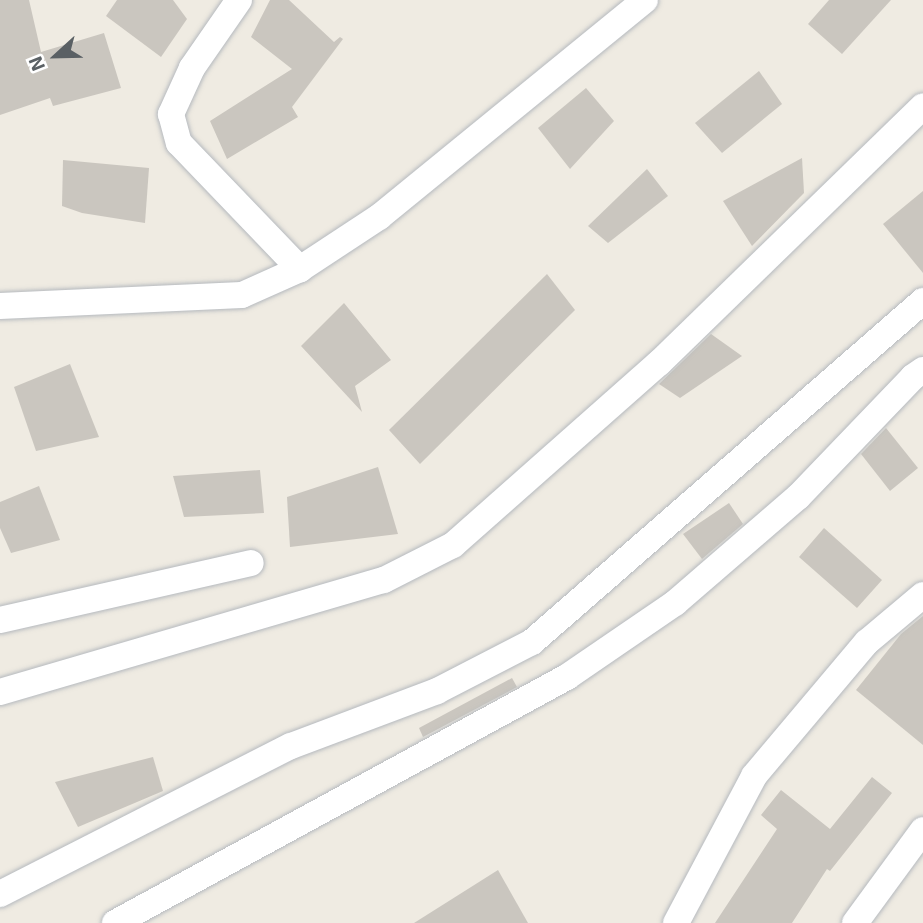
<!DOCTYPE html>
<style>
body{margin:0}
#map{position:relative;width:923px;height:923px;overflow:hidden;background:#efebe2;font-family:"Exo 2",sans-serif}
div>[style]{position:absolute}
.building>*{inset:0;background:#cac6bf}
.roads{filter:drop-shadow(0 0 2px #b5b9be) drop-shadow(0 0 2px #b5b9be)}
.street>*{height:26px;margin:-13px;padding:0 13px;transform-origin:13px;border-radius:13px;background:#fff}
span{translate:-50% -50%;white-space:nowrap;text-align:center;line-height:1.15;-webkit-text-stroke:6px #fff;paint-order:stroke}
.north{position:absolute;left:21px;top:21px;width:70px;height:70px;-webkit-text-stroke:5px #fff;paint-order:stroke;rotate:248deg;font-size:19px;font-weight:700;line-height:28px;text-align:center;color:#5a6064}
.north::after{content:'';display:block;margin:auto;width:24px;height:32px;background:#5a6064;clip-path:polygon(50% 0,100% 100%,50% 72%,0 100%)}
</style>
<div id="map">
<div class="building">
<div style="clip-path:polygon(0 0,29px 0,41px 52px,104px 33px,121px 88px,53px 106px,50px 98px,0 115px)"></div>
<div style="clip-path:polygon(117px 0,173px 0,187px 19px,161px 57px,106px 16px)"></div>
<div style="clip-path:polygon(270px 0,289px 0,334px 42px,340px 37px,343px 39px,292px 107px,298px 117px,227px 159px,210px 121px,292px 69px,251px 37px)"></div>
<div style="clip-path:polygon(829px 0,891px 0,842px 54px,808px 24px)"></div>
<div style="clip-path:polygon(759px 71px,782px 104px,722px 153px,695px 123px)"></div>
<div style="clip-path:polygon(586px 88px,614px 121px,570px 169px,538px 128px)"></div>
<div style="clip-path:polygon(802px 158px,804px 193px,752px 246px,723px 201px)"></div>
<div style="clip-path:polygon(63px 160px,149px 168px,145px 223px,82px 213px,62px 206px)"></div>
<div style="clip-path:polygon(647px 169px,668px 196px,608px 243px,588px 226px)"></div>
<div style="clip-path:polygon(923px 191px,923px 273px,883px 224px)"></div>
<div style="clip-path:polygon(547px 274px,575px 310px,420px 464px,389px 430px)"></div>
<div style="clip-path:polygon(344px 303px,391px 360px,355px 386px,362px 412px,301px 346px)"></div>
<div style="clip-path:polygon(711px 334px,742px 356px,680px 398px,659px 384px)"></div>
<div style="clip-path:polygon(70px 364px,99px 437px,36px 451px,14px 387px)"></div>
<div style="clip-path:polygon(886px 428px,918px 468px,890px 491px,861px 454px)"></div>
<div style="clip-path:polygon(378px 467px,398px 534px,290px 547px,287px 497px)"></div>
<div style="clip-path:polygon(260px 470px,264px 513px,184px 517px,173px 476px)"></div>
<div style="clip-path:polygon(39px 486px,60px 540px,11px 553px,0 528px,0 502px)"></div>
<div style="clip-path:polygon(729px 503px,743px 524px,702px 559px,683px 534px)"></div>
<div style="clip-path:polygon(824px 528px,882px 580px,857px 608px,799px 557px)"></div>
<div style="clip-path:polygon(923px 616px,923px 745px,856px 690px,901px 634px)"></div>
<div style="clip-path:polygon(512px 678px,517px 687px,423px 737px,419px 728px)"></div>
<div style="clip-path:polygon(153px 757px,163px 791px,78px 827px,55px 782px)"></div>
<div style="clip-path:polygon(872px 777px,892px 793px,830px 871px,827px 869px,792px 923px,715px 923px,777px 829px,761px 815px,781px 790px,830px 829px)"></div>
<div style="clip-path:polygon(498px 870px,528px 923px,414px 923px)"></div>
</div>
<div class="roads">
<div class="street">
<div style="left:239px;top:0;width:83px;rotate:124.7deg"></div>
<div style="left:192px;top:68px;width:51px;rotate:114.5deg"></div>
<div style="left:171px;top:114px;width:30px;rotate:75deg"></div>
<div style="left:179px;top:143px;width:175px;rotate:46.2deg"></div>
<div style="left:0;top:306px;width:242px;rotate:-2.6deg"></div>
<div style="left:242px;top:295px;width:64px;rotate:-24.1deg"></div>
<div style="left:300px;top:269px;width:95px;rotate:-33.4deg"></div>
<div style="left:379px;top:217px;width:343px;rotate:-39.2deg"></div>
<div style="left:0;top:620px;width:257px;rotate:-12.8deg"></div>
<div style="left:0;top:692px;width:400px;rotate:-16.3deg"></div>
<div style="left:384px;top:580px;width:77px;rotate:-26.9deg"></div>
<div style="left:453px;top:545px;width:275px;rotate:-41.5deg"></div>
<div style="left:659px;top:363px;width:368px;rotate:-44.2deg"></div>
<div style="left:0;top:894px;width:326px;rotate:-27deg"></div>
<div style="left:291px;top:746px;width:156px;rotate:-20.6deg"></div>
<div style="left:437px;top:691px;width:107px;rotate:-27.3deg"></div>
<div style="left:532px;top:642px;width:519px;rotate:-41.09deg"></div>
<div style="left:115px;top:923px;width:515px;rotate:-28.56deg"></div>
<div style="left:567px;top:677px;width:131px;rotate:-34.4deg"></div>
<div style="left:675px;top:603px;width:162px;rotate:-40.8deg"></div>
<div style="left:798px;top:497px;width:166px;rotate:-46.2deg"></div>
<div style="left:913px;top:377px;width:12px;rotate:-35deg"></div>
<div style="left:676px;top:923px;width:166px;rotate:-62deg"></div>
<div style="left:754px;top:776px;width:175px;rotate:-49.9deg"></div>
<div style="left:867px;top:642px;width:73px;rotate:-40deg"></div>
<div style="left:855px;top:923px;width:115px;rotate:-53.8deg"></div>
</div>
</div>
<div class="north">N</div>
</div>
